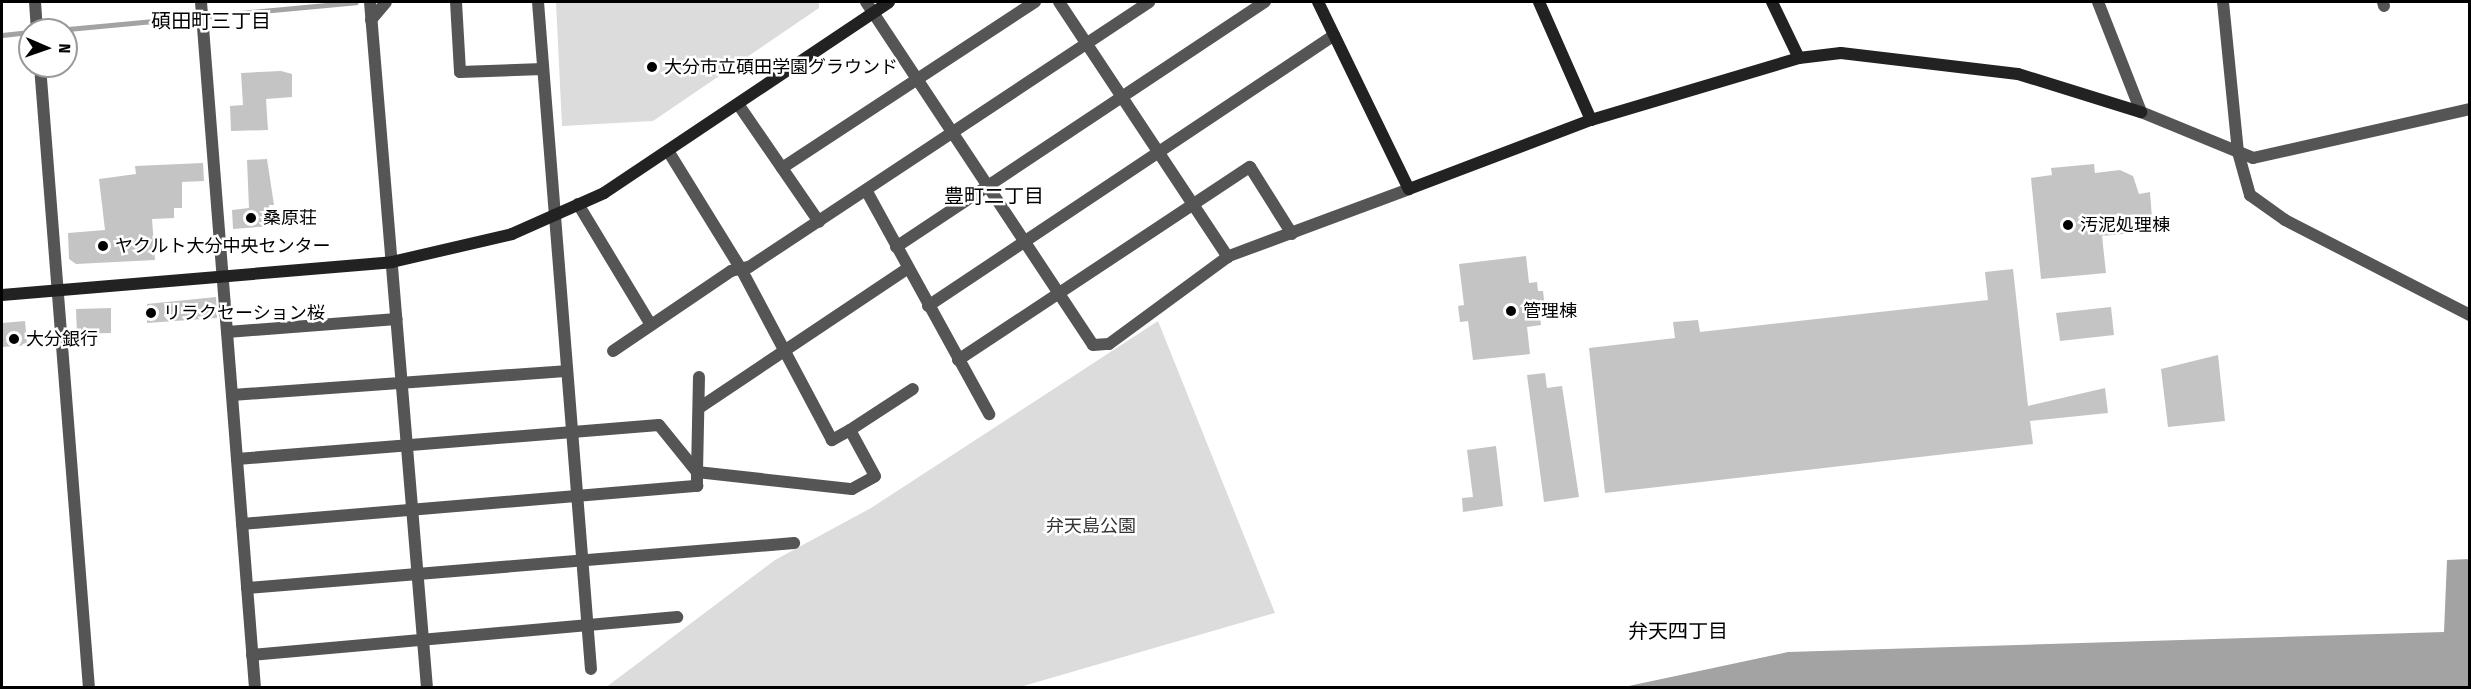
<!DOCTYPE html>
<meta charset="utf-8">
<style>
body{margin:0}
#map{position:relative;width:2471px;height:689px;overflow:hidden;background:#fff;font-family:"Fira Sans Condensed","Noto Sans JP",sans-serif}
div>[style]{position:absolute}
.green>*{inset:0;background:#dcdcdc}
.water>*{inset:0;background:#a3a3a3}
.stream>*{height:5px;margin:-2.5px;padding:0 2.5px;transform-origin:2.5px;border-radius:2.5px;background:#a3a3a3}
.building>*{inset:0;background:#c4c4c4}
.street>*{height:12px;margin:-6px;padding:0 6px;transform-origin:6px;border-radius:6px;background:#555}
.secondary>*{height:12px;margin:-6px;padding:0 6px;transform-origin:6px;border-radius:6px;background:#222}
.dots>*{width:16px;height:16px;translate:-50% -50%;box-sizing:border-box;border:3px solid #fff;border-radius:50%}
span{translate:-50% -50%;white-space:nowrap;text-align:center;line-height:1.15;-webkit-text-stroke:5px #fff;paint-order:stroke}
.poi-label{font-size:18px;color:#000}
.left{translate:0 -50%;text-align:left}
.park-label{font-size:18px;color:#333}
.neighbourhood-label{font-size:20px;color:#000}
.frame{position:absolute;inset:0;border:3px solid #000;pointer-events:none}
.north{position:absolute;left:18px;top:18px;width:60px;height:60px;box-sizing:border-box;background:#fff;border:2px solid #999;border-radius:50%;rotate:92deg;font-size:16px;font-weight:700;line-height:24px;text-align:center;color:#000}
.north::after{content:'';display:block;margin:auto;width:21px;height:27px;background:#000;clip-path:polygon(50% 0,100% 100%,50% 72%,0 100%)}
</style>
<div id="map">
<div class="green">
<div style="clip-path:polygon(556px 2px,819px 2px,819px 8px,653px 121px,562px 126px)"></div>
<div style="clip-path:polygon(1158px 321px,1275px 613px,1020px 687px,605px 688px,775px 560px,871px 508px)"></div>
</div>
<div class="water">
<div style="clip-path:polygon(2469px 559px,2469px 687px,1624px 687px,1788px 652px,2444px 632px,2447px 560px)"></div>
</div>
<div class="stream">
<div style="left:57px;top:30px;width:300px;rotate:-5.3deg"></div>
<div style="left:2px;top:35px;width:28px;rotate:-6deg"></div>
</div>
<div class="building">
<div style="clip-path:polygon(281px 71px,292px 74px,292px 97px,266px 99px,268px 130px,231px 131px,230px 106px,243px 105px,241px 73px)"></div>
<div style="clip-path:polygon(267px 159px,274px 205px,269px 205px,270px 226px,233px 229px,232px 210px,249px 208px,247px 160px)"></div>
<div style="clip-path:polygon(203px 163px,204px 181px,182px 182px,182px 208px,174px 208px,174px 218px,152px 219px,155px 260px,76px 264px,69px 259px,68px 233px,105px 230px,99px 179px,136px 174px,135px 166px)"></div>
<div style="clip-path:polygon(2094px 164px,2095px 173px,2120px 170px,2133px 176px,2139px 194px,2150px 192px,2153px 231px,2102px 236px,2106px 273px,2041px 279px,2031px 178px,2052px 175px,2051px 168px)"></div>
<div style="clip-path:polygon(1526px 256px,1529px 283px,1537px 282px,1538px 291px,1543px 291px,1546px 316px,1540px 316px,1541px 325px,1527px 327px,1530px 354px,1473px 360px,1468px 321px,1460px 322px,1458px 306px,1464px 305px,1459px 264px)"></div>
<div style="clip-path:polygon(2013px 269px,2028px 406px,2105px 388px,2108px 413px,2030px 421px,2033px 444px,1605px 493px,1589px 348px,1675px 338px,1673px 322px,1698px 320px,1700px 332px,1988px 300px,1985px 272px)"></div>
<div style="clip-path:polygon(216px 297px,217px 318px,147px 323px,147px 304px)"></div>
<div style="clip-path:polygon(2111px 307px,2114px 335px,2060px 341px,2056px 313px)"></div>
<div style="clip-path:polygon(111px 308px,111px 333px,77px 334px,76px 309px)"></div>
<div style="clip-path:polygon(25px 321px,27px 345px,2px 347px,2px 323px)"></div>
<div style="clip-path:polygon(2218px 355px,2225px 421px,2168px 427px,2161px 369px)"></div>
<div style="clip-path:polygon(1545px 373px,1547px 388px,1562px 386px,1579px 497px,1544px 502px,1527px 375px)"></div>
<div style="clip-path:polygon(1496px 446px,1503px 506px,1463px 512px,1462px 498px,1473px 497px,1467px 450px)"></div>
</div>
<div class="street">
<div style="left:35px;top:2px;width:28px;rotate:86deg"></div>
<div style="left:201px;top:2px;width:688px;rotate:85.5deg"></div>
<div style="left:370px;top:2px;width:688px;rotate:85.25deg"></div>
<div style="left:456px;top:2px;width:70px;rotate:86.7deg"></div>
<div style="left:460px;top:72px;width:83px;rotate:-2.1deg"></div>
<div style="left:538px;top:2px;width:669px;rotate:85.46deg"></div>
<div style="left:866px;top:2px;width:411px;rotate:56.5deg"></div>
<div style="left:1093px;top:345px;width:16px;rotate:-4deg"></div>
<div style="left:1109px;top:344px;width:149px;rotate:-36.3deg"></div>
<div style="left:1229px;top:256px;width:192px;rotate:-20.4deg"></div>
<div style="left:1059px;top:2px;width:306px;rotate:56.5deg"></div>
<div style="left:2098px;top:2px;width:118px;rotate:68.6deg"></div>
<div style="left:2141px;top:112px;width:121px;rotate:22.3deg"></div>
<div style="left:2253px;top:158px;width:222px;rotate:-12.7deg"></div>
<div style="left:2223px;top:2px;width:151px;rotate:84.3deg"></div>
<div style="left:2238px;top:152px;width:45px;rotate:74.4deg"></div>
<div style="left:2250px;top:195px;width:43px;rotate:35.5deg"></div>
<div style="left:2285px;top:220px;width:208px;rotate:27.2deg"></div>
<div style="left:2383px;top:2px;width:4px;rotate:76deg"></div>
<div style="left:371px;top:20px;width:23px;rotate:-50deg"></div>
<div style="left:40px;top:66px;width:624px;rotate:85.5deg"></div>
<div style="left:738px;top:104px;width:143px;rotate:55.5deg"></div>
<div style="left:782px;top:168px;width:303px;rotate:-33.3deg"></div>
<div style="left:866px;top:190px;width:256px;rotate:61.2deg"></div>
<div style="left:578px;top:204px;width:141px;rotate:58.9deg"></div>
<div style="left:896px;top:247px;width:443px;rotate:-33.6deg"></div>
<div style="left:928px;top:306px;width:488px;rotate:-33.7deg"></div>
<div style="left:227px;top:332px;width:170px;rotate:-4.4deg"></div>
<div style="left:613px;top:351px;width:143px;rotate:-34.1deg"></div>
<div style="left:731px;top:271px;width:18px;rotate:-13deg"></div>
<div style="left:749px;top:267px;width:480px;rotate:-33.5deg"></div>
<div style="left:958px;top:360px;width:350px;rotate:-33.5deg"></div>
<div style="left:1250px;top:167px;width:79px;rotate:57.9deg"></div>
<div style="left:232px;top:395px;width:334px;rotate:-4.1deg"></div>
<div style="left:699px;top:408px;width:250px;rotate:-33.8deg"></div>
<div style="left:850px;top:430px;width:75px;rotate:-33.1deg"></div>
<div style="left:237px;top:459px;width:423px;rotate:-4.6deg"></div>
<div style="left:659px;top:425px;width:60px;rotate:51deg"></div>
<div style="left:697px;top:472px;width:95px;rotate:-88.8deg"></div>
<div style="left:242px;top:524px;width:457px;rotate:-4.8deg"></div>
<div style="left:697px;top:486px;width:14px;rotate:-90deg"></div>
<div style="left:697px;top:472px;width:156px;rotate:6.3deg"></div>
<div style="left:852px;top:489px;width:26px;rotate:-29deg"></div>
<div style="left:875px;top:476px;width:52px;rotate:-118.5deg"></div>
<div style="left:850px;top:430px;width:21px;rotate:151deg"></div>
<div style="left:832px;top:440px;width:194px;rotate:-118deg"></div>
<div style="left:741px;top:269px;width:139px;rotate:-121.7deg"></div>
<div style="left:247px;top:588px;width:549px;rotate:-4.7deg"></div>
<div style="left:252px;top:655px;width:427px;rotate:-5.1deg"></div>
</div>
<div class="secondary">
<div style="left:1318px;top:2px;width:208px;rotate:64.1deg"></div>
<div style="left:1409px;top:189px;width:195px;rotate:-20.8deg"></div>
<div style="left:1591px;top:120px;width:217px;rotate:-16.6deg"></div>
<div style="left:1799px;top:58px;width:42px;rotate:-6.8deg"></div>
<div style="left:1841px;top:53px;width:178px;rotate:6.8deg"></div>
<div style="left:2018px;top:74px;width:129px;rotate:17.2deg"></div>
<div style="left:1539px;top:2px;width:129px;rotate:66.2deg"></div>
<div style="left:1772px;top:2px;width:62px;rotate:64.3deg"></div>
<div style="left:2px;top:295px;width:391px;rotate:-4.8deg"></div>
<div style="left:392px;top:262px;width:123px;rotate:-13.1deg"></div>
<div style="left:512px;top:234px;width:101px;rotate:-24deg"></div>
<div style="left:604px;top:193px;width:343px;rotate:-33.8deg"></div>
</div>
<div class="dots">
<div style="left:652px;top:67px;background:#000"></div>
<div style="left:251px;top:218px;background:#000"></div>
<div style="left:2068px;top:225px;background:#000"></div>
<div style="left:103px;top:246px;background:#000"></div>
<div style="left:1511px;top:311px;background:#000"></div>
<div style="left:151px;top:313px;background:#000"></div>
<div style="left:14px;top:339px;background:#000"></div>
</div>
<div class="poi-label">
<span class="left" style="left:664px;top:67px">大分市立碩田学園グラウンド</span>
<span class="left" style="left:263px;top:218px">桑原荘</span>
<span class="left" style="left:2080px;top:225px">汚泥処理棟</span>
<span class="left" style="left:115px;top:246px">ヤクルト大分中央センター</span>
<span class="left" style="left:1523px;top:311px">管理棟</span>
<span class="left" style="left:163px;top:313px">リラクセーション桜</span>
<span class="left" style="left:26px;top:339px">大分銀行</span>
</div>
<div class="park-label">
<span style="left:1091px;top:526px">弁天島公園</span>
</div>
<div class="neighbourhood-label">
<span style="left:211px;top:21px">碩田町三丁目</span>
<span style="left:994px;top:196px">豊町二丁目</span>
<span style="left:1678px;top:631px">弁天四丁目</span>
</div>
<div class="frame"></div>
<div class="north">N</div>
</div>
